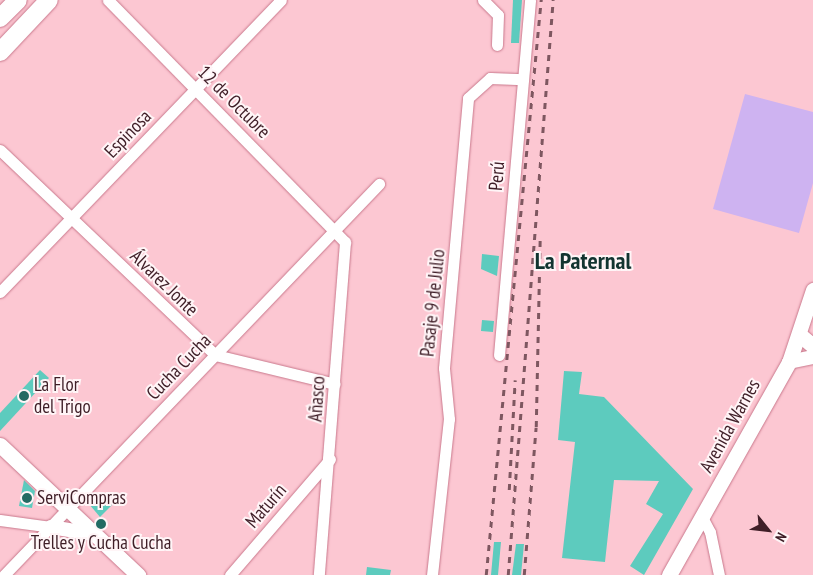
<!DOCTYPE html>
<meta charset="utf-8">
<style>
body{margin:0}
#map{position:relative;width:813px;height:575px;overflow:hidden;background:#fcc7d2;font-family:"PT Sans Narrow",sans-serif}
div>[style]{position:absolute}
.green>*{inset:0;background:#ceb3f1}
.building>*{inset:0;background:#5dcbbe}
.roads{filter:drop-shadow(0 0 1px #c9788c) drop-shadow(0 0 1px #c9788c)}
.minor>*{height:11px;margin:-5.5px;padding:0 5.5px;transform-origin:5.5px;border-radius:5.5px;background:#fff}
.tertiary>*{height:14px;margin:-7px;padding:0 7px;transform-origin:7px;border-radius:7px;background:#fff}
.secondary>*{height:15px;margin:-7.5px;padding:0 7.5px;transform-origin:7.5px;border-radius:7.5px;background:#fff}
.primary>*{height:18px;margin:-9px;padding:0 9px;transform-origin:9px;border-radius:9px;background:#fff}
.rail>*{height:2.5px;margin-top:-1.25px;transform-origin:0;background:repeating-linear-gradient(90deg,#7e5760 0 6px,transparent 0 12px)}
.dots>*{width:14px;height:14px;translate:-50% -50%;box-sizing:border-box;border:2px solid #fff5f7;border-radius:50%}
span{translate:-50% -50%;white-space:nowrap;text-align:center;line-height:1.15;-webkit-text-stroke:4px #fff5f7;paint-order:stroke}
.street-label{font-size:19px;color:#3f1e27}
.poi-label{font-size:19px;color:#3f1e27}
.left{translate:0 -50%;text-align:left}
.district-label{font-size:24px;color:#123430;font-weight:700}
.north{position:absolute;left:743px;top:505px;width:50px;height:50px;-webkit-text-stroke:4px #fff5f7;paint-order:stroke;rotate:119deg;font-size:14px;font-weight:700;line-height:20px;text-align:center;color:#3f1e27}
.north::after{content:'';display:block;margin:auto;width:18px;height:22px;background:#3f1e27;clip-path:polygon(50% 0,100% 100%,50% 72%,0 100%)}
</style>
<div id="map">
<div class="green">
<div style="clip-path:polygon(745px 94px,813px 112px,813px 183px,799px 233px,713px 209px)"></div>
</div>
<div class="building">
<div style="clip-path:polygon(513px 0,522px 0,519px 43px,511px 43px)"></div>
<div style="clip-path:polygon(482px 254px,499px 256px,497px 276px,481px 269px)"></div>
<div style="clip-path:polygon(482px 320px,494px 321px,493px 332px,481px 331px)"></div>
<div style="clip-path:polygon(40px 370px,49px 378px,0 431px,0 413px)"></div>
<div style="clip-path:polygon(564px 371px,582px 372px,579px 394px,604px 397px,693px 489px,644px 575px,630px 566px,663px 514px,646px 504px,659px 481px,614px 480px,605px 562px,562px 558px,575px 442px,558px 440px)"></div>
<div style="clip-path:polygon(24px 480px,35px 491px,32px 508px,19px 506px)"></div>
<div style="clip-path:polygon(100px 493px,112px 505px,100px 517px,89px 504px)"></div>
<div style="clip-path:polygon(494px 542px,501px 542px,498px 575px,491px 575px)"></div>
<div style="clip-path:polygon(516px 544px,524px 544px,521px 575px,512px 575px)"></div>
<div style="clip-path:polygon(367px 567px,391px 570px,390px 575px,366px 575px)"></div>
</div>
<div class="roads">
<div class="minor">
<div style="left:108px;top:0;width:339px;rotate:45.6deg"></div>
<div style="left:345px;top:242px;width:334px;rotate:94.5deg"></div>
<div style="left:483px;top:0;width:21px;rotate:45deg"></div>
<div style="left:498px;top:15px;width:30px;rotate:92deg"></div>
<div style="left:0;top:150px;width:297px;rotate:43.6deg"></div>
<div style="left:215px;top:355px;width:123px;rotate:13.6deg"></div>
<div style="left:0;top:292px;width:405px;rotate:-46.1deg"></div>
<div style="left:499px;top:355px;width:356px;rotate:-85deg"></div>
<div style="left:702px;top:517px;width:17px;rotate:62deg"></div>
<div style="left:710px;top:532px;width:44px;rotate:78.2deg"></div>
<div style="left:0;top:520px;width:51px;rotate:7.8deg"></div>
<div style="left:4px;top:575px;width:542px;rotate:-46.2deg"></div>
<div style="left:230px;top:575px;width:153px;rotate:-49.2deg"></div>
<div style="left:432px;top:575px;width:157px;rotate:-83.8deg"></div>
<div style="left:449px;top:419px;width:51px;rotate:-95.6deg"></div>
<div style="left:444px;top:368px;width:271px;rotate:-84.9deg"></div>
<div style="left:468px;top:98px;width:30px;rotate:-42deg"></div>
<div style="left:490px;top:78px;width:33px;rotate:2deg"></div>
</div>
<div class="tertiary">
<div style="left:789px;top:362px;width:25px;rotate:-12deg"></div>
<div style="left:51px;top:527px;width:43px;rotate:9.5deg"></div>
</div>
<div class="secondary">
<div style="left:800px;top:335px;width:17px;rotate:40deg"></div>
<div style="left:0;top:445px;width:190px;rotate:43.3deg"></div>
<div style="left:669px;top:575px;width:244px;rotate:-60.6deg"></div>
<div style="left:789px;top:362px;width:76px;rotate:-71.6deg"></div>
</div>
<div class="primary">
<div style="left:0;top:18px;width:25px;rotate:-45deg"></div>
<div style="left:0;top:52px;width:71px;rotate:-46.7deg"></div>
</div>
</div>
<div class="rail">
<div style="left:509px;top:490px;width:110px;rotate:-86.9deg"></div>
<div style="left:486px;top:575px;width:578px;rotate:-84.54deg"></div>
<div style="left:508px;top:575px;width:577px;rotate:-85.53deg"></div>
<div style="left:524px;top:575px;width:148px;rotate:-85.4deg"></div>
<div style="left:536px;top:427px;width:190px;rotate:-88.8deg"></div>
</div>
<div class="dots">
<div style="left:24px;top:396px;background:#226b63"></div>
<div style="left:27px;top:498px;background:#226b63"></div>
<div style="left:101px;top:524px;background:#226b63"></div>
</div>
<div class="street-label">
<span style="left:234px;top:102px;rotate:45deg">12 de Octubre</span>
<span style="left:128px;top:134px;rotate:-46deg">Espinosa</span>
<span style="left:497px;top:176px;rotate:-85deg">Perú</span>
<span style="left:164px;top:283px;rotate:44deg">Álvarez Jonte</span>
<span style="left:433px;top:303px;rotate:-84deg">Pasaje 9 de Julio</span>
<span style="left:179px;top:367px;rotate:-46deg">Cucha Cucha</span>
<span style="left:317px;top:399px;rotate:-86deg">Añasco</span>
<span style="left:730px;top:426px;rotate:-61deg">Avenida Warnes</span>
<span style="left:266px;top:506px;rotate:-49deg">Maturín</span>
</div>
<div class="poi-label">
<span class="left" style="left:34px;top:396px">La Flor<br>del Trigo</span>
<span class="left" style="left:37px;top:498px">ServiCompras</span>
<span style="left:101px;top:543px">Trelles y Cucha Cucha</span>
</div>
<div class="district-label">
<span style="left:583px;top:261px">La Paternal</span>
</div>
<div class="north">N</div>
</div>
